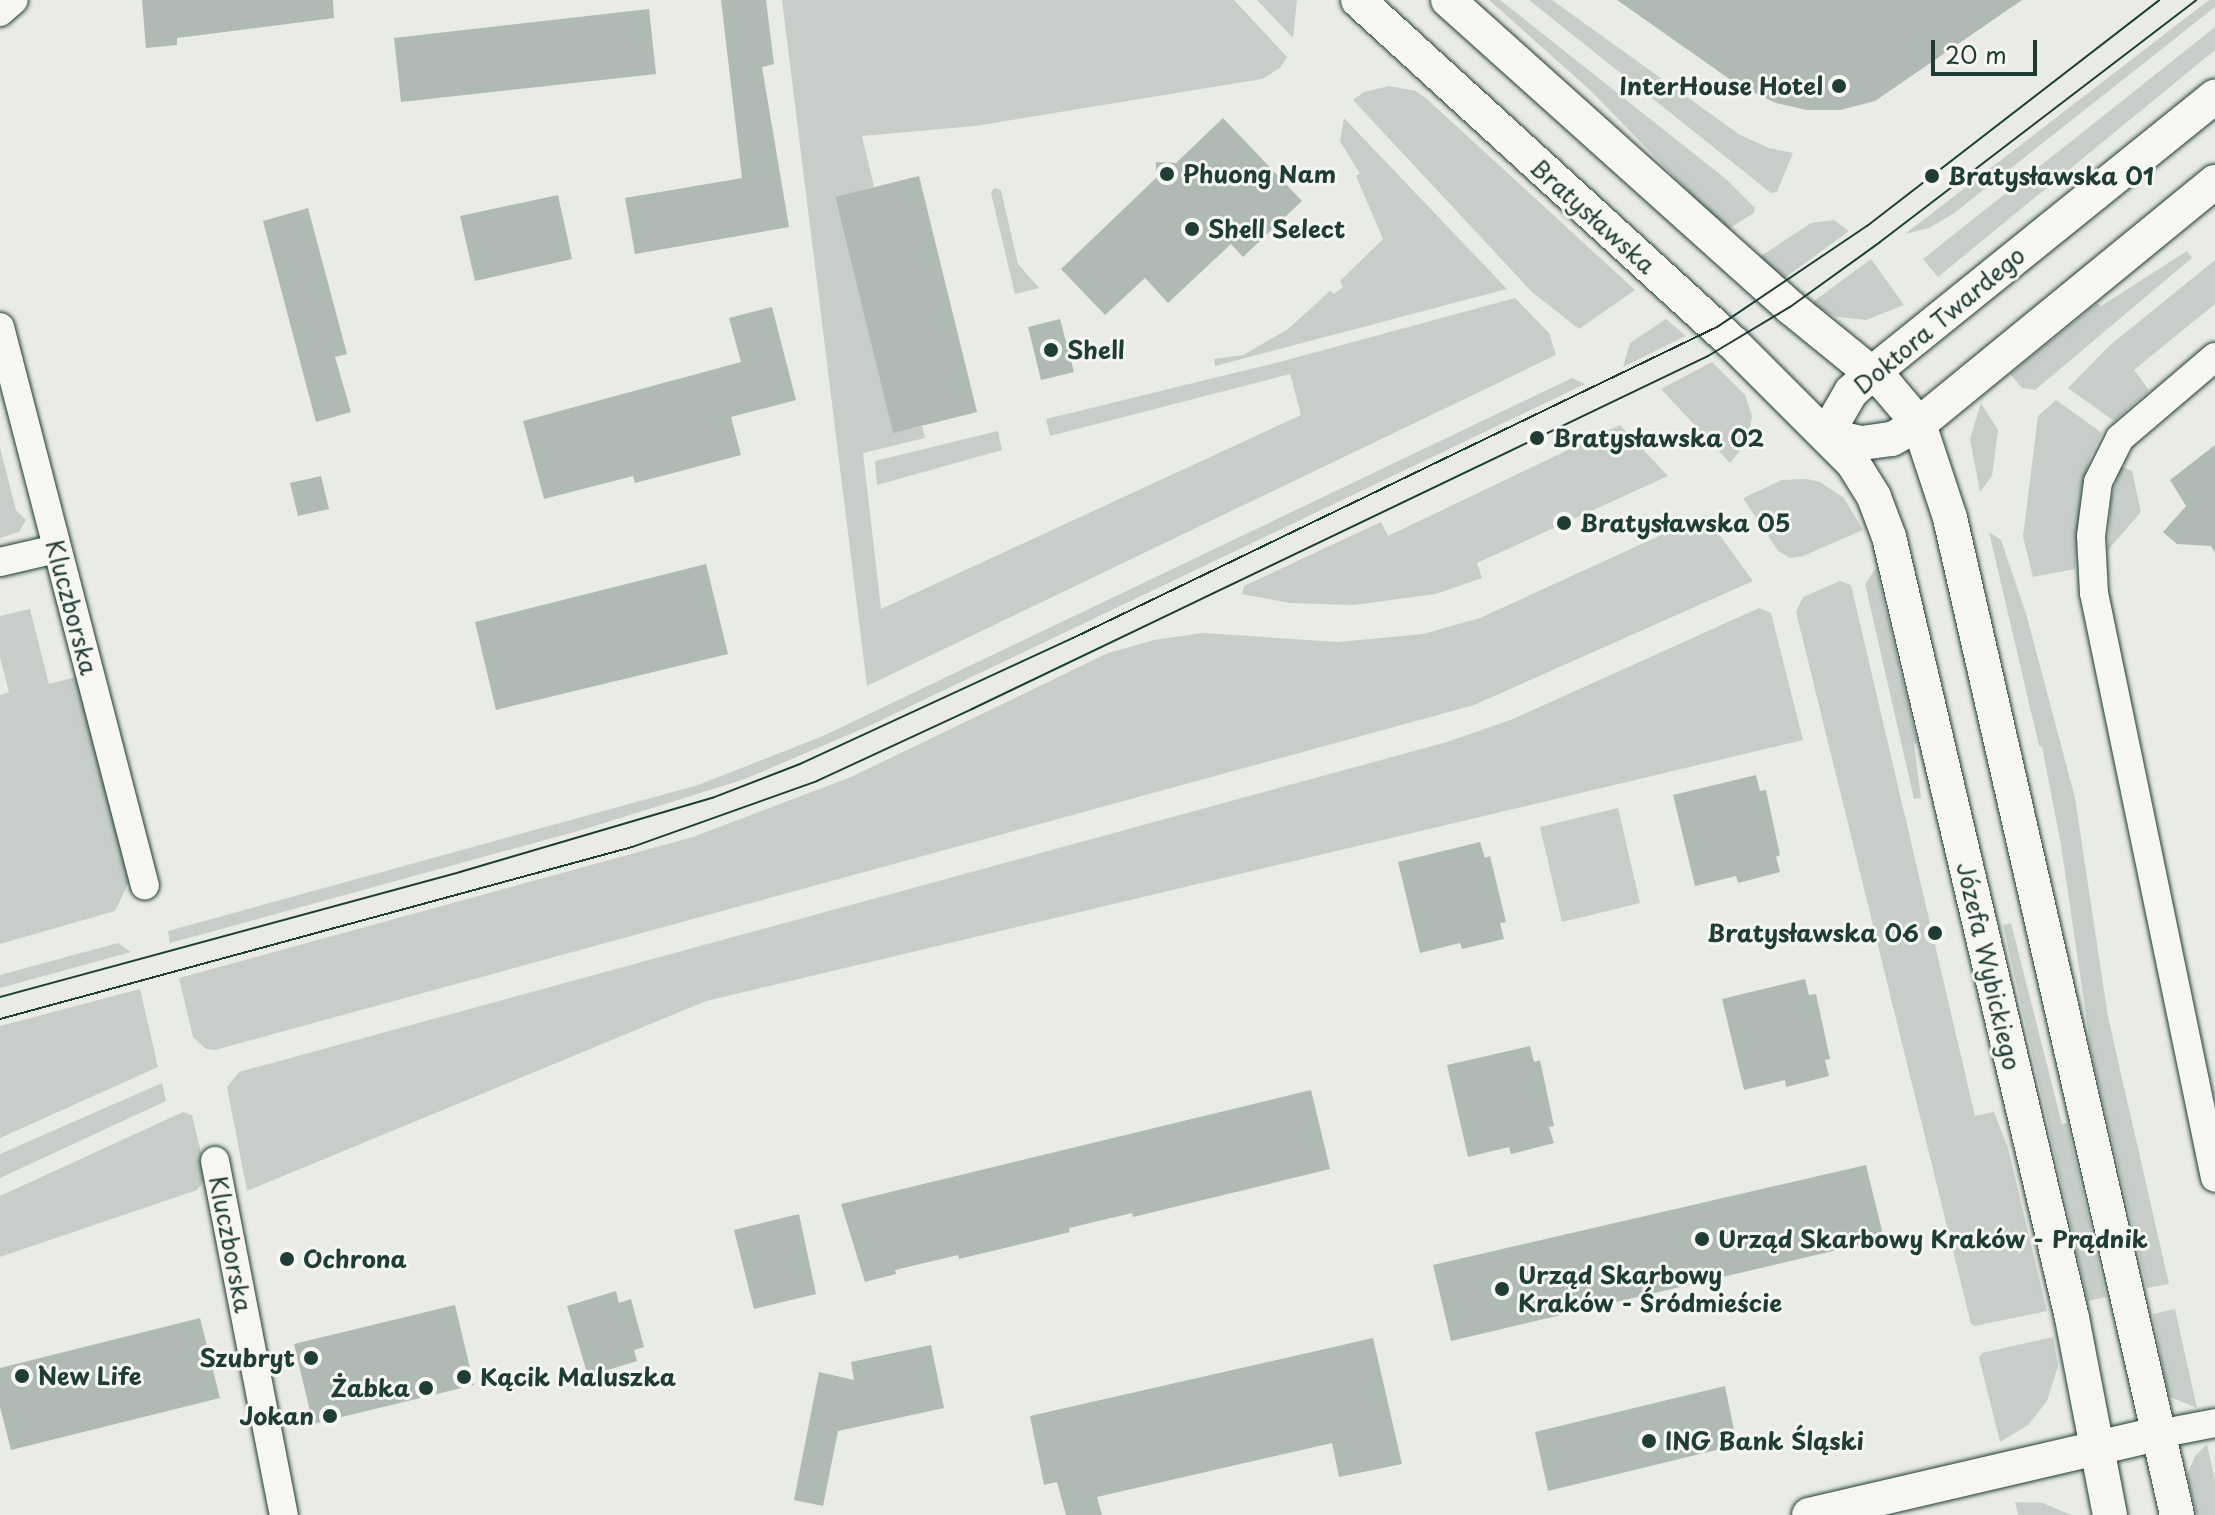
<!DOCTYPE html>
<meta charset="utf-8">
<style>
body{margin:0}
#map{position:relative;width:2215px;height:1515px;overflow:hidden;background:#e9ebe7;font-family:"Playpen Sans",sans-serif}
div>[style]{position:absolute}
.green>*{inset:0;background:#c7cec9}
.building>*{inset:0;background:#b0bab5}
.roads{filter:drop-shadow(0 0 2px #1f3d34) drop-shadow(0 0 2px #1f3d34)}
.minor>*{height:28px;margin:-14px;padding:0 14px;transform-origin:14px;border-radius:14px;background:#f6f6f2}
.tertiary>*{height:34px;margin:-17px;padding:0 17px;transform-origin:17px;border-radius:17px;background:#f6f6f2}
.tram>*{height:2px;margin:-1px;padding:0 1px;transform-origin:1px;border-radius:1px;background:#1f3d34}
.dots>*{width:22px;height:22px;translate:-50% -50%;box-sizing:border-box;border:4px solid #f6f6f2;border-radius:50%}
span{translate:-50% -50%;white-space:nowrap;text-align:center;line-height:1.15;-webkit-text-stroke:6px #f6f6f2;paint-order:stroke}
.poi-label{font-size:24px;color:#1f3d34;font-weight:700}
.right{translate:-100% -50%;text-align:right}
.left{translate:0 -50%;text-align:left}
.street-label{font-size:24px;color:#1f3d34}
.scale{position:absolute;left:1931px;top:40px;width:106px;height:36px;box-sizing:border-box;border:4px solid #1f3d34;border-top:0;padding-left:10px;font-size:24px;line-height:28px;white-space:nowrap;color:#1f3d34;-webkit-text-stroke:6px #f6f6f2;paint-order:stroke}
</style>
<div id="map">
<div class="green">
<div style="clip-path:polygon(782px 0,1234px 0,1287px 57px,1280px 68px,1262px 79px,975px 126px,862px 136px,874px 187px,835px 198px,893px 432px,922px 426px,925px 438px,863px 453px,881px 609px,1301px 415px,1290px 374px,1050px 436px,1046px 419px,1287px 360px,1515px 298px,1549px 333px,1556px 355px,867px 686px)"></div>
<div style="clip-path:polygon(1257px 0,1297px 0,1293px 38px)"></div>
<div style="clip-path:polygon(1489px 0,1500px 0,1726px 179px,1755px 208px,1754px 213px,1726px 230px,1591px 91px)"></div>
<div style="clip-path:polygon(1529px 0,1552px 0,1740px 135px,1769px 148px,1793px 153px,1777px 192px,1771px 193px)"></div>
<div style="clip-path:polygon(2209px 0,2215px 0,2215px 7px,1953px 214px,1929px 228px,1905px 234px)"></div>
<div style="clip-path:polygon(2215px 27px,2215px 50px,1938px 277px,1923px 259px)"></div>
<div style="clip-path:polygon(1389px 86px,1416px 91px,1427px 99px,1635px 290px,1579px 329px,1532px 292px,1353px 100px,1364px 92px)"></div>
<div style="clip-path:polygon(1344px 118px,1507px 289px,1215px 366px,1214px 359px,1243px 355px,1288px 329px,1330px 291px,1334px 294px,1343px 287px,1340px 281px,1383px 239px,1356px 176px,1360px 174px,1340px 141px)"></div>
<div style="clip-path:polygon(994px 188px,1001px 190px,1018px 264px,1039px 288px,1015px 294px,991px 193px)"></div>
<div style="clip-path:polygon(1834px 220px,1849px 231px,1782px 280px,1758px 258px,1811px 223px)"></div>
<div style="clip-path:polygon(2187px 251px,2192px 258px,2035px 390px,2022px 388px,2010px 374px,2098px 303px,2101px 306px)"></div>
<div style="clip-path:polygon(1871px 259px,1904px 305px,1866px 320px,1837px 317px,1810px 304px)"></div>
<div style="clip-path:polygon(2215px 260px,2215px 304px,2134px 370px,2149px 390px,2114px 421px,2068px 388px,2109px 346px)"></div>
<div style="clip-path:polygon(1666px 319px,1686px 336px,1623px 367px,1630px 343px)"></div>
<div style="clip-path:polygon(1712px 362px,1745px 395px,1752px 416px,1747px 442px,1730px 463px,1661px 389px)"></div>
<div style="clip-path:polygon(1572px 378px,1585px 384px,869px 726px,745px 779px,585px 829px,170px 943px,168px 931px,698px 785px,823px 736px)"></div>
<div style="clip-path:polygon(2056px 400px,2102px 433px,2090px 457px,2081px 491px,2075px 569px,2033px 577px,2023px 537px,2038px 416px)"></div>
<div style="clip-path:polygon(1981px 403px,1998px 430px,1992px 476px,1980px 492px,1970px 439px)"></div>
<div style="clip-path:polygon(1620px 425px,1668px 476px,1477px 563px,1482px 578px,1436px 594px,1354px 605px,1290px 603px,1242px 594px,1244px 586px,1381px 522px,1388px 536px)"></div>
<div style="clip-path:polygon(998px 431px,1002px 450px,877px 485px,875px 461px)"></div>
<div style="clip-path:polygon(0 448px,16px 510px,26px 520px,19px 532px,0 538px)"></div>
<div style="clip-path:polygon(2121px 466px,2132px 471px,2141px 512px,2108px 550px,2111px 500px)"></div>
<div style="clip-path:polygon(1807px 479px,1820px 482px,1844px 498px,1863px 530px,1803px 556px,1790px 558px,1778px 551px,1743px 498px,1782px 480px)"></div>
<div style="clip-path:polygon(1705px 515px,1753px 581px,1474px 705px,215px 1050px,206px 1049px,193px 1037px,179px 978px,693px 837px,851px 777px,1108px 653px,1154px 640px,1203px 633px,1338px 642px,1423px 634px,1480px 618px)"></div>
<div style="clip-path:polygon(1989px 532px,2001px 540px,2027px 617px,2075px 798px,2108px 1017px,2169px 1284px,2147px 1288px,2091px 1050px,2061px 845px,2042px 747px,2039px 746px)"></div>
<div style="clip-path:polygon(1876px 568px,1917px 743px,1914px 744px,1921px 798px,1914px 799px,1865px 584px)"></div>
<div style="clip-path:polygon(1840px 581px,1851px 585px,1975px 1116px,1994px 1112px,2008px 1148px,2047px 1311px,1975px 1326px,1971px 1324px,1796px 612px,1803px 597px)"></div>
<div style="clip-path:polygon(1759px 608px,1771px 613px,1803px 740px,706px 1001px,247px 1191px,227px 1087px,239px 1072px,1447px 742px,1513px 719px)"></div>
<div style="clip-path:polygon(30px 609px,49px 684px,76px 677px,129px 882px,115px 911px,0 944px,0 695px,9px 692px,0 657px,0 616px)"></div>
<div style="clip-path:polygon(1618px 808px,1640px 903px,1562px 922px,1540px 827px)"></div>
<div style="clip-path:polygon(2011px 923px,2062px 1124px,2067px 1123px,2106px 1297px,2088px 1301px,2003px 925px)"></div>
<div style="clip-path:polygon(118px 943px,131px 952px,0 988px,0 975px)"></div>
<div style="clip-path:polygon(140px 989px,158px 1067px,0 1138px,0 1026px)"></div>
<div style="clip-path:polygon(162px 1083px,166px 1101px,0 1178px,0 1154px)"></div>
<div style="clip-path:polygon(183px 1112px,192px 1115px,207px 1177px,197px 1190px,0 1257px,0 1196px)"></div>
<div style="clip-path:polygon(2175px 1309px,2197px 1408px,2170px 1397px,2165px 1378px,2153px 1314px)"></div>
<div style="clip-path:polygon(2053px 1337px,2058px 1366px,2047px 1401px,2028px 1425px,2000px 1442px,1979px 1358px,1982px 1353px)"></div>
<div style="clip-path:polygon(2207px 1444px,2215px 1481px,2215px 1515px,2197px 1515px,2187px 1475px,2195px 1456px)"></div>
<div style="clip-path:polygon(2015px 1502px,2043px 1503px,2071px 1515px,2018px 1515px)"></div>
</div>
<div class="building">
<div style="clip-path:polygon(142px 0,333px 0,334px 18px,177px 38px,177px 45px,146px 48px)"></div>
<div style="clip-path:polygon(721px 0,766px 0,774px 64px,762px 67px,789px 227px,635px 254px,625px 198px,742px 178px)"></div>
<div style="clip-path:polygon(1617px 0,2022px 0,1875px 101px,1840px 110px,1807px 110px,1776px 103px,1738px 85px)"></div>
<div style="clip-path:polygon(649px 9px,656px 74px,401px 102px,394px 38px)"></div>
<div style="clip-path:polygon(1223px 118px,1302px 201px,1243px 257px,1231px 244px,1168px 303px,1145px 278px,1105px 315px,1061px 269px,1156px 178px,1156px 162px,1176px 163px)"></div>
<div style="clip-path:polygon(919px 176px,977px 412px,893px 433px,835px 197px)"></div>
<div style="clip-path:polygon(558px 195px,572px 259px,475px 281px,460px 216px)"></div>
<div style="clip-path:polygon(308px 208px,347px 354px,335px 357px,351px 412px,316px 422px,263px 221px)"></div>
<div style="clip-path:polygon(772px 307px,796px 400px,731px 417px,741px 455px,635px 483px,633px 476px,544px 499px,523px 421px,741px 362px,729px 318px)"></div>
<div style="clip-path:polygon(1060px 319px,1074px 372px,1041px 380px,1028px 327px)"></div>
<div style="clip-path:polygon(2215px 445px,2215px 553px,2211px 546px,2177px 544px,2163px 532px,2186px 506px,2170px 480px)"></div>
<div style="clip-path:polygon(321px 476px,329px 509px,298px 516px,290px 483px)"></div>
<div style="clip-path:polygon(706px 564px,728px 654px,496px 710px,475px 622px)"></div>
<div style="clip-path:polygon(1756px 775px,1760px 791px,1766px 790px,1780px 855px,1776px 857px,1780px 872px,1738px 883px,1736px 876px,1695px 886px,1673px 795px)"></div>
<div style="clip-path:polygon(1480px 842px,1485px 858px,1490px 856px,1506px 922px,1500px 923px,1504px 939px,1462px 949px,1460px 943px,1420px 953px,1398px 862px)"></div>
<div style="clip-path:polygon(1805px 979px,1809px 995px,1816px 994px,1830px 1059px,1825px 1060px,1829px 1076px,1786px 1087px,1785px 1080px,1744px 1090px,1722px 999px)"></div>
<div style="clip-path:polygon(1530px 1046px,1534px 1062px,1540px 1060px,1554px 1126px,1549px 1127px,1554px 1143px,1511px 1154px,1509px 1147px,1468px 1157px,1447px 1065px)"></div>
<div style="clip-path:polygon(1311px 1090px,1330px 1169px,1133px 1217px,1132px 1213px,1069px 1228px,1070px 1232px,959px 1259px,958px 1255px,895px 1270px,896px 1274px,865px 1282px,841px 1204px)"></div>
<div style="clip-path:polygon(1866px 1165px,1884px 1239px,1451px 1341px,1433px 1265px)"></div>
<div style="clip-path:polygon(799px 1214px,816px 1294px,754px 1309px,734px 1230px)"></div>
<div style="clip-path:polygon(616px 1291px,619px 1303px,631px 1299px,644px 1347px,634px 1350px,637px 1361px,588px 1376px,567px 1306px)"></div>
<div style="clip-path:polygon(455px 1305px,474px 1385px,313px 1424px,294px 1344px)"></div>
<div style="clip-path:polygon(200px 1318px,220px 1398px,11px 1450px,0 1407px,0 1368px)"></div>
<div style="clip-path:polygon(1373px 1338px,1402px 1464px,1339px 1477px,1332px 1443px,1097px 1497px,1102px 1515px,1066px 1515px,1057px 1482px,1044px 1485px,1030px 1416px)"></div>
<div style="clip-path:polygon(931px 1345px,944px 1408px,838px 1431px,823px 1506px,794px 1500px,819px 1372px,854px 1380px,851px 1362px)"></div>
<div style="clip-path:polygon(1725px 1386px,1737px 1445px,1548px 1491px,1535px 1432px)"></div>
</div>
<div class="roads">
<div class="minor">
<div style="left:0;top:12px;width:18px;rotate:-41deg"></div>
<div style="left:0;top:327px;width:577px;rotate:75.46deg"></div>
<div style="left:2215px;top:357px;width:125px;rotate:139.5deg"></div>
<div style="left:2120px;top:438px;width:49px;rotate:116.6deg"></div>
<div style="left:2098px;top:482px;width:54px;rotate:97.4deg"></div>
<div style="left:2091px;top:536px;width:57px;rotate:87deg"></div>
<div style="left:2094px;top:593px;width:597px;rotate:78.31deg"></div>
<div style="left:0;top:562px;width:57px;rotate:-13.1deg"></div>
<div style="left:215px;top:1161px;width:361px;rotate:79deg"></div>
<div style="left:2158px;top:1434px;width:58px;rotate:-10.9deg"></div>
</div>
<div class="tertiary">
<div style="left:1358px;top:0;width:507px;rotate:42.44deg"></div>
<div style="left:1732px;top:342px;width:171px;rotate:45deg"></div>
<div style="left:1853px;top:463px;width:40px;rotate:58deg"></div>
<div style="left:1874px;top:497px;width:43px;rotate:69.4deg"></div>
<div style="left:1889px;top:537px;width:802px;rotate:76.81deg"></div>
<div style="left:2072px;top:1318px;width:201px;rotate:79.1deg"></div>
<div style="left:1448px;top:0;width:460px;rotate:41.9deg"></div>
<div style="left:1790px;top:307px;width:124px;rotate:39.1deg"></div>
<div style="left:1886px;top:385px;width:51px;rotate:49.8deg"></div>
<div style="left:1919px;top:424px;width:99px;rotate:71.7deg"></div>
<div style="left:1950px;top:518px;width:1023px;rotate:77.17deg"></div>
<div style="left:1826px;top:435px;width:50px;rotate:-59.8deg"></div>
<div style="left:1851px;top:392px;width:27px;rotate:-42deg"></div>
<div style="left:1871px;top:374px;width:442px;rotate:-38.9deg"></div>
<div style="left:1826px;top:435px;width:37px;rotate:13deg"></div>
<div style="left:1862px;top:443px;width:30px;rotate:-8deg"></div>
<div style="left:1892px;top:439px;width:31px;rotate:-29deg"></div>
<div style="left:1919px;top:424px;width:382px;rotate:-39.3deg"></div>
<div style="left:1809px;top:1515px;width:358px;rotate:-13.1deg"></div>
</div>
</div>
<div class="tram">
<div style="left:0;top:997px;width:477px;rotate:-15.2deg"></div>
<div style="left:460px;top:872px;width:263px;rotate:-16.4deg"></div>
<div style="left:712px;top:798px;width:94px;rotate:-21.1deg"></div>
<div style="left:800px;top:764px;width:301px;rotate:-24.8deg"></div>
<div style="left:1073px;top:638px;width:715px;rotate:-25.78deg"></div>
<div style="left:1717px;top:327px;width:181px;rotate:-34deg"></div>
<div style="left:1867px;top:226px;width:369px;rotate:-37.7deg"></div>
<div style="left:0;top:1019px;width:655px;rotate:-15.22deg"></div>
<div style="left:632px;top:847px;width:196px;rotate:-19.6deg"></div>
<div style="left:817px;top:781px;width:171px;rotate:-24.9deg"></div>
<div style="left:972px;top:709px;width:816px;rotate:-25.62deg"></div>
<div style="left:1708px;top:356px;width:96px;rotate:-30.9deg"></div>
<div style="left:1790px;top:307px;width:111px;rotate:-35.8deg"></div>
<div style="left:1880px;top:242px;width:398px;rotate:-37.4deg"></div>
</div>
<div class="dots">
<div style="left:1839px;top:86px;background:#1f3d34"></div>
<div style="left:1167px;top:174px;background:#1f3d34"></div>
<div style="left:1932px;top:176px;background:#1f3d34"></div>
<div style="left:1192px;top:229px;background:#1f3d34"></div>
<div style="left:1051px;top:350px;background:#1f3d34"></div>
<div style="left:1537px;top:438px;background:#1f3d34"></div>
<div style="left:1564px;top:523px;background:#1f3d34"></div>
<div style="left:1935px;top:933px;background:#1f3d34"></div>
<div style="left:1702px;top:1239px;background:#1f3d34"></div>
<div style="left:287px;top:1259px;background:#1f3d34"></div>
<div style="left:1502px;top:1289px;background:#1f3d34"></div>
<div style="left:311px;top:1358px;background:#1f3d34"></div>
<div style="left:22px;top:1376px;background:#1f3d34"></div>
<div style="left:464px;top:1377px;background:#1f3d34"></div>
<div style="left:426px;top:1388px;background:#1f3d34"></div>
<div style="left:330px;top:1416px;background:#1f3d34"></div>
<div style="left:1649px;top:1441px;background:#1f3d34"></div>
</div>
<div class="poi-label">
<span class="right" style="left:1823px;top:86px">InterHouse Hotel</span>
<span class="left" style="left:1183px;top:174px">Phuong Nam</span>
<span class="left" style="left:1948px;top:176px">Bratysławska 01</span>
<span class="left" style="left:1208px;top:229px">Shell Select</span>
<span class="left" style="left:1067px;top:350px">Shell</span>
<span class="left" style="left:1553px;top:438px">Bratysławska 02</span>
<span class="left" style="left:1580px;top:523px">Bratysławska 05</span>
<span class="right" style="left:1919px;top:933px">Bratysławska 06</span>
<span class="left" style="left:1718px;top:1239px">Urząd Skarbowy Kraków - Prądnik</span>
<span class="left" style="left:303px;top:1259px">Ochrona</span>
<span class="left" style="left:1518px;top:1289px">Urząd Skarbowy<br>Kraków - Śródmieście</span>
<span class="right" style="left:295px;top:1358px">Szubryt</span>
<span class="left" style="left:38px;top:1376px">New Life</span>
<span class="left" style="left:480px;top:1377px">Kącik Maluszka</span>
<span class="right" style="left:410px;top:1388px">Żabka</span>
<span class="right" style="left:314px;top:1416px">Jokan</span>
<span class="left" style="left:1665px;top:1441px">ING Bank Śląski</span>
</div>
<div class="street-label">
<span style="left:1593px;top:216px;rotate:42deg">Bratysławska</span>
<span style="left:1939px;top:320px;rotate:-40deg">Doktora Twardego</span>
<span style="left:72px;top:607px;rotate:75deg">Kluczborska</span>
<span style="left:1989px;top:966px;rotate:77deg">Józefa Wybickiego</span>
<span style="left:231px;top:1244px;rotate:79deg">Kluczborska</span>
</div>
<div class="scale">20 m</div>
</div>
